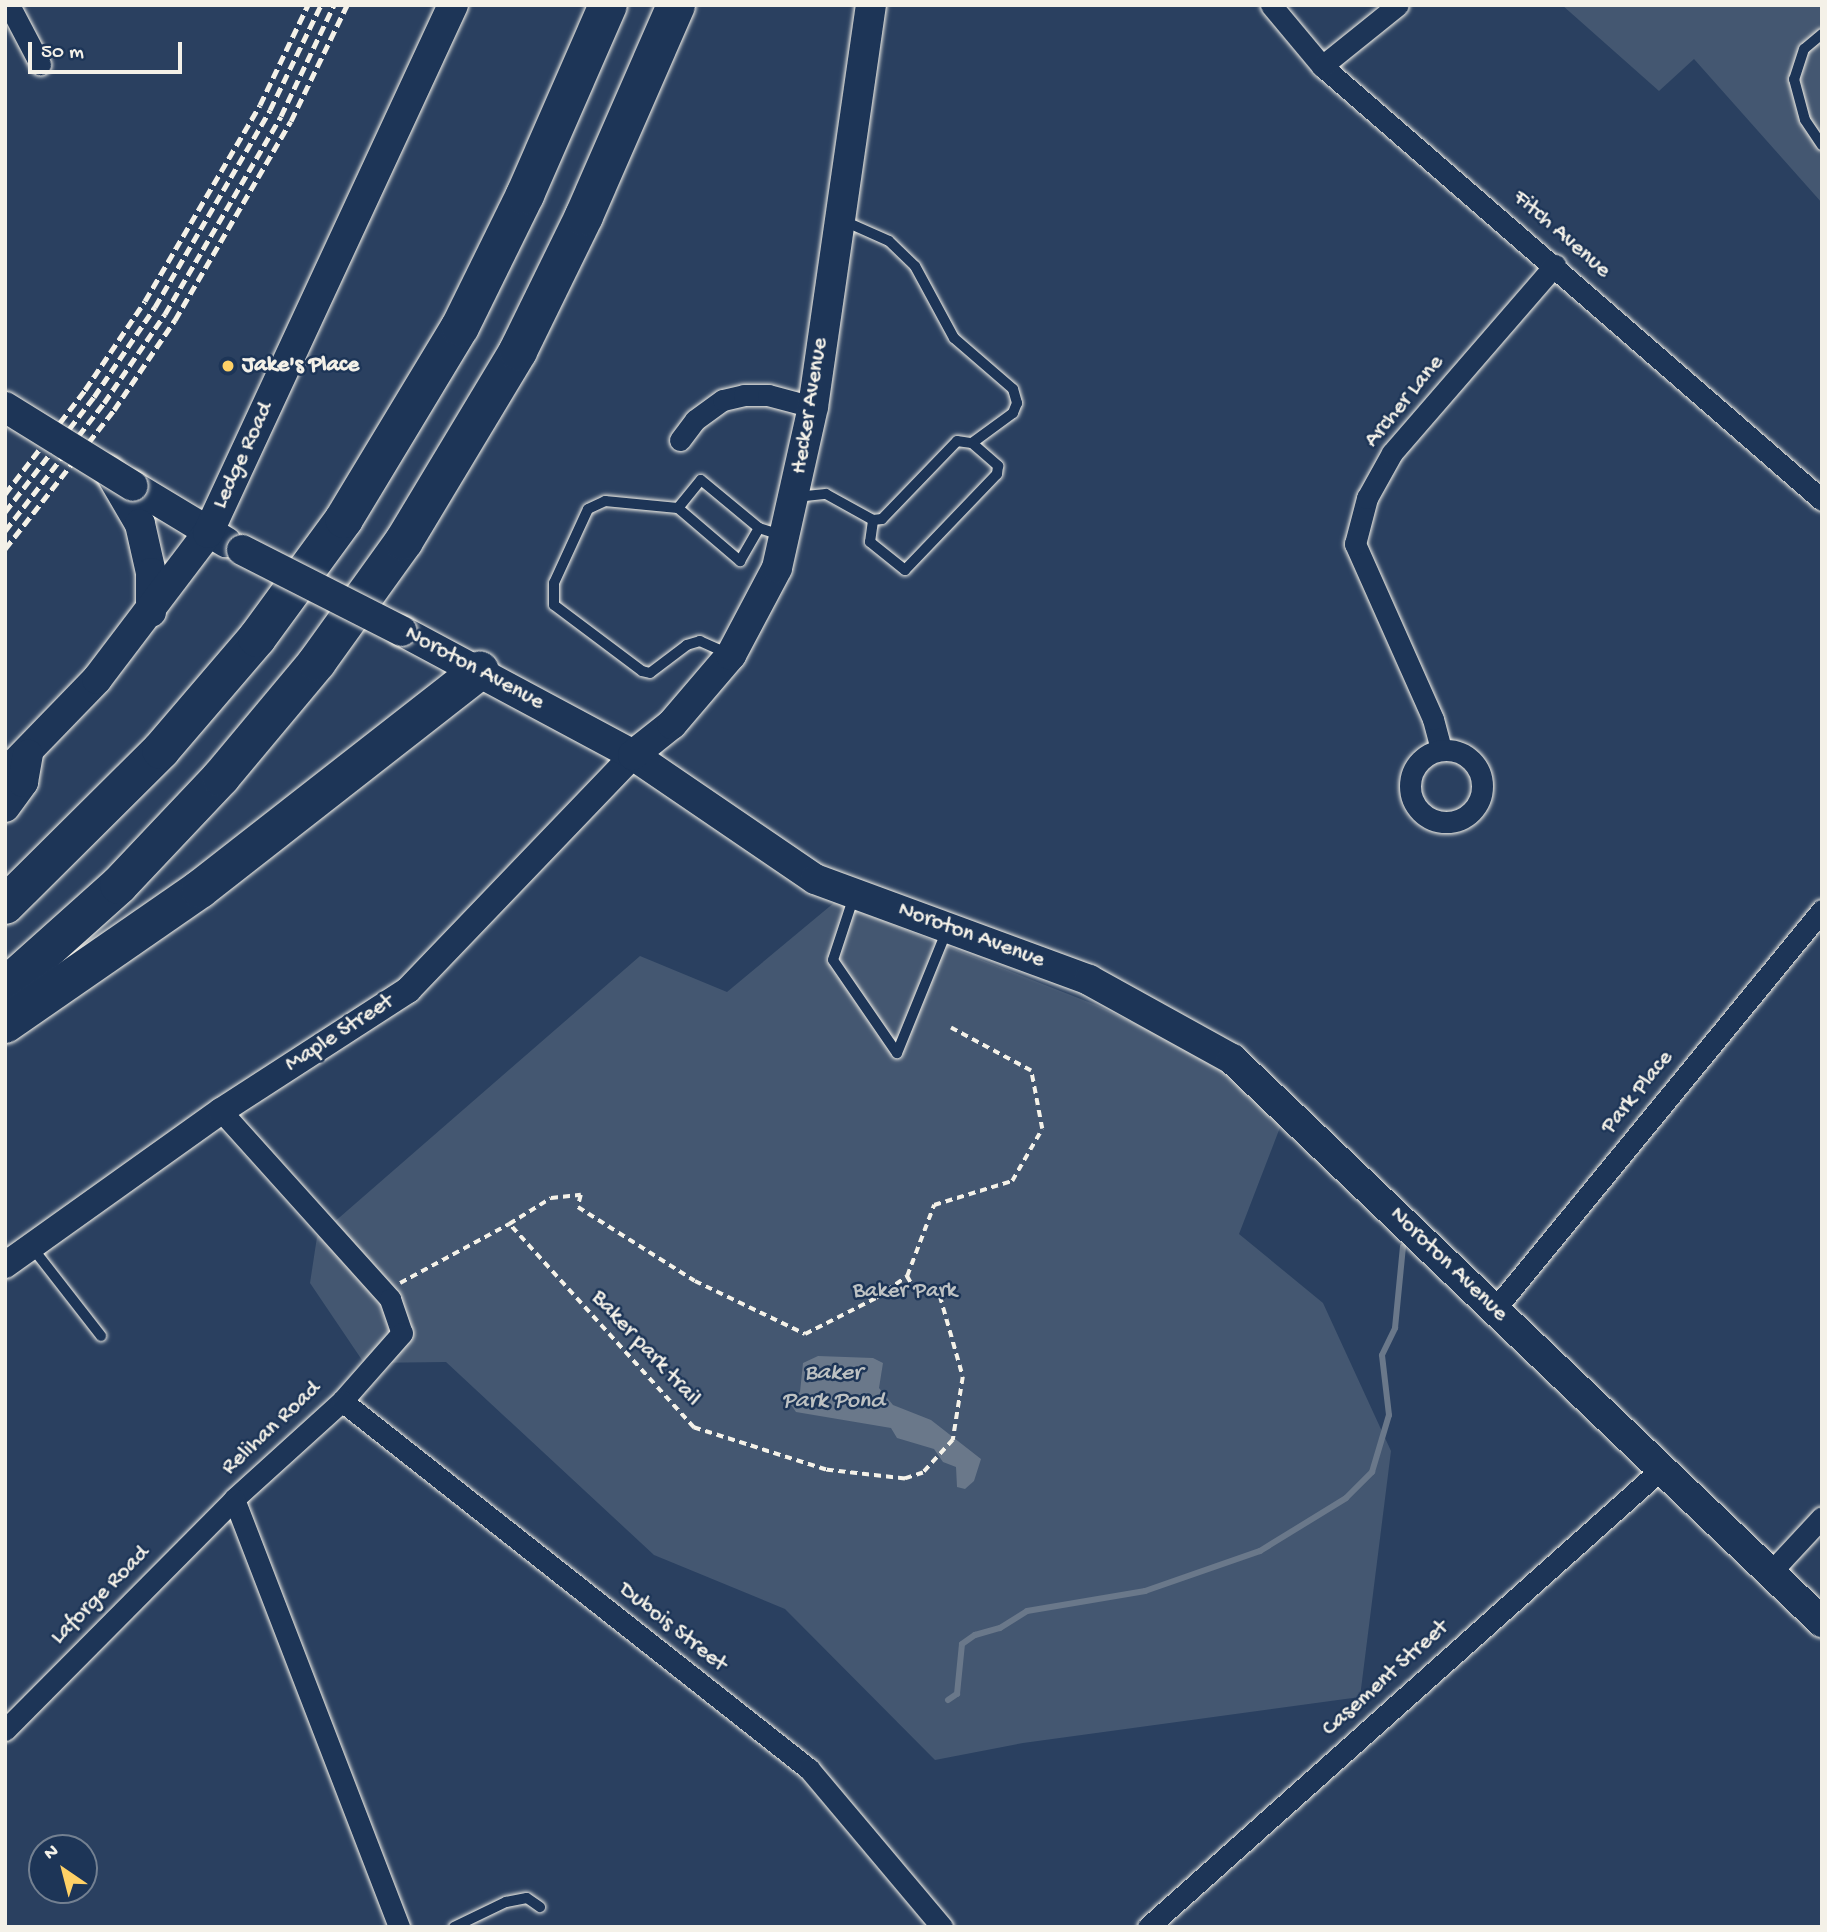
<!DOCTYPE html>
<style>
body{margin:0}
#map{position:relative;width:1827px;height:1932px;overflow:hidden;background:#2a4060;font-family:"Gochi Hand",sans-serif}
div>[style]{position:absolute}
.green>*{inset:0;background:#445771}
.water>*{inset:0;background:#6a788a}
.stream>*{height:6px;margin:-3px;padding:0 3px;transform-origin:3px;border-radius:3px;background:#6a788a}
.path>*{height:3.5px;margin-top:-1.75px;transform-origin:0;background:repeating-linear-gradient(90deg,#f4f1e8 0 7px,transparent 0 12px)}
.roads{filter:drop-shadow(0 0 2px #f4f1e8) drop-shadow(0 0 2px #f4f1e8)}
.service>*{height:10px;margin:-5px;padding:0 5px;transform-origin:5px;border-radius:5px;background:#1d3557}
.minor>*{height:21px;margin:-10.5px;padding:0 10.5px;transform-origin:10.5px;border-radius:10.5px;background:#1d3557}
.minor>.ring{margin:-10.5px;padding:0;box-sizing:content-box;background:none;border:21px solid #1d3557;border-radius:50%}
.tertiary>*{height:26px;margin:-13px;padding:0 13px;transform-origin:13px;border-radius:13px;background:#1d3557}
.secondary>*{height:30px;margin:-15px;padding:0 15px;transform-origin:15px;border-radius:15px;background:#1d3557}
.motorway>*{height:38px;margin:-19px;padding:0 19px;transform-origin:19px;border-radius:19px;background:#1d3557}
.rail>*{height:5px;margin-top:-2.5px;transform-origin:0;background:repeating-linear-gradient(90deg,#f4f1e8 0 10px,transparent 0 15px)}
.bridges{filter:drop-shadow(0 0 2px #f4f1e8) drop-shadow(0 0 2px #f4f1e8)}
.secondary-bridge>*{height:30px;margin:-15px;padding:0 15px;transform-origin:15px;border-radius:15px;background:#1d3557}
.dots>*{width:19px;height:19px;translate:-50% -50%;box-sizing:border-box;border:4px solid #1d3557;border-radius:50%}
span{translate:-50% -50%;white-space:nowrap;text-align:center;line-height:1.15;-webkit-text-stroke:5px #1d3557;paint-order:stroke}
.street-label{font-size:23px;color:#f4f1e8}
.poi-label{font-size:23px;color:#f4f1e8;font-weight:700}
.left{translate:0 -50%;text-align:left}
.park-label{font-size:23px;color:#bfc3c4}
.water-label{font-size:24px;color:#bdc1c2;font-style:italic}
.frame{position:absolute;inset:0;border:7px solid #f4f1e8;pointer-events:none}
.north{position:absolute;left:28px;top:1834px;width:70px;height:70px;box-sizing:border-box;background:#1d3557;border:2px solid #738091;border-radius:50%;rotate:325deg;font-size:19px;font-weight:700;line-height:28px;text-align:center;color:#f4f1e8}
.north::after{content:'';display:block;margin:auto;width:24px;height:32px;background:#ffd166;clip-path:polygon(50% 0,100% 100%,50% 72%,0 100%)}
.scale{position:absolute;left:28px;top:42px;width:154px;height:32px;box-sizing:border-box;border:4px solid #f4f1e8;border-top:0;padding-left:9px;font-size:21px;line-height:24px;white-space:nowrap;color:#f4f1e8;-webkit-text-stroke:5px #1d3557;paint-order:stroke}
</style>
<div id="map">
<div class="green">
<div style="clip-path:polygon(1562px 5px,1822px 5px,1822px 203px,1694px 59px,1659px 91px)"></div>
<div style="clip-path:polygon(835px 902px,1096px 1005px,1201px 1055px,1284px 1117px,1239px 1234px,1323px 1303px,1391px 1451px,1360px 1697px,1023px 1743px,935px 1760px,785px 1609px,654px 1555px,446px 1362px,364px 1363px,310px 1283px,317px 1237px,640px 956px,727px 992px)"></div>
</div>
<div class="water">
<div style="clip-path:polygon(818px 1356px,873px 1358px,883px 1363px,879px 1388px,893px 1405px,931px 1420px,981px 1459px,974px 1481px,965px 1489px,957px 1487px,956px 1467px,943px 1462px,934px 1449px,897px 1438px,891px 1428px,796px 1412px,789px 1402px,800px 1392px,803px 1363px)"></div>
</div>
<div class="stream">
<div style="left:948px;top:1700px;width:11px;rotate:-34deg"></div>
<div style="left:957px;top:1694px;width:50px;rotate:-84.3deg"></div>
<div style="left:962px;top:1644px;width:16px;rotate:-35deg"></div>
<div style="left:975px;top:1635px;width:26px;rotate:-16deg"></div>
<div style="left:1000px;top:1628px;width:32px;rotate:-32deg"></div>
<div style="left:1027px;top:1611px;width:120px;rotate:-9.6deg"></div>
<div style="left:1145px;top:1591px;width:122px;rotate:-19.2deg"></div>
<div style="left:1260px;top:1551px;width:101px;rotate:-31.6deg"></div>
<div style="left:1346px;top:1498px;width:37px;rotate:-45deg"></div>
<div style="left:1372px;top:1472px;width:59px;rotate:-73.4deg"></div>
<div style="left:1389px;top:1415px;width:60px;rotate:-96.7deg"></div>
<div style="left:1382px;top:1355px;width:30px;rotate:-64deg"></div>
<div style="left:1395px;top:1328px;width:82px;rotate:-84.4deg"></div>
</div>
<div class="path">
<div style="left:907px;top:1276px;width:12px;rotate:59deg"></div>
<div style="left:913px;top:1286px;width:29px;rotate:20deg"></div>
<div style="left:940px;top:1296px;width:84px;rotate:74.1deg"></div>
<div style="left:963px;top:1377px;width:64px;rotate:99deg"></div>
<div style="left:953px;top:1440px;width:45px;rotate:132.3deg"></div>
<div style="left:923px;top:1473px;width:19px;rotate:162deg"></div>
<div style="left:905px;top:1479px;width:80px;rotate:-173.5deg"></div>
<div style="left:826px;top:1470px;width:139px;rotate:-162.3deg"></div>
<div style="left:694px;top:1428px;width:275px;rotate:-132.2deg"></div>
<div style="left:509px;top:1224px;width:49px;rotate:-31.8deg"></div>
<div style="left:551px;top:1198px;width:30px;rotate:-6deg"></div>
<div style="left:581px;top:1195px;width:12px;rotate:104deg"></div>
<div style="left:578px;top:1207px;width:138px;rotate:32.3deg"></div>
<div style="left:695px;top:1281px;width:122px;rotate:25.7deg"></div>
<div style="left:805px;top:1334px;width:80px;rotate:-26.9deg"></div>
<div style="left:876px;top:1298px;width:38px;rotate:-35deg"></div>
<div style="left:907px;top:1276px;width:76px;rotate:-69.2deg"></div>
<div style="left:934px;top:1205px;width:82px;rotate:-17.1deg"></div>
<div style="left:1012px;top:1181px;width:60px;rotate:-60deg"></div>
<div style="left:1042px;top:1129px;width:59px;rotate:-100.7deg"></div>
<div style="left:1031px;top:1071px;width:91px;rotate:-151.7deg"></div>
<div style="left:400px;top:1283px;width:124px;rotate:-28.4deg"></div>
</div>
<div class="roads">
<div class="service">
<div style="left:1822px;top:34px;width:23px;rotate:140deg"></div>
<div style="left:1804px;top:49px;width:32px;rotate:108deg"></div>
<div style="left:1794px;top:79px;width:42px;rotate:75deg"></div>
<div style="left:1805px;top:120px;width:30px;rotate:56deg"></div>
<div style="left:844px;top:221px;width:49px;rotate:24deg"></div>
<div style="left:889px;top:241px;width:36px;rotate:44deg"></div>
<div style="left:915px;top:266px;width:82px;rotate:61.6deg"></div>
<div style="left:954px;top:338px;width:78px;rotate:40.8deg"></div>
<div style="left:1013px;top:389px;width:15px;rotate:74deg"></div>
<div style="left:1017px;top:403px;width:11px;rotate:112deg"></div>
<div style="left:1013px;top:413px;width:51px;rotate:143.8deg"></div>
<div style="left:796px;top:497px;width:30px;rotate:-6deg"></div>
<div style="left:826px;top:494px;width:54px;rotate:29deg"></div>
<div style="left:873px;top:520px;width:9px;rotate:-6deg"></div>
<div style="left:882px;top:519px;width:108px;rotate:-46.1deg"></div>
<div style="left:957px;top:441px;width:15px;rotate:8deg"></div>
<div style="left:972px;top:443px;width:35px;rotate:41deg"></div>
<div style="left:998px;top:466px;width:8px;rotate:97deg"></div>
<div style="left:997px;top:474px;width:133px;rotate:133.8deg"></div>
<div style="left:905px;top:570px;width:45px;rotate:-141.3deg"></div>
<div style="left:870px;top:542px;width:22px;rotate:-82deg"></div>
<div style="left:678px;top:508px;width:36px;rotate:-51deg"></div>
<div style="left:701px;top:480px;width:75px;rotate:39.6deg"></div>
<div style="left:729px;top:654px;width:32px;rotate:-156deg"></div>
<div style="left:700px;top:641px;width:14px;rotate:163deg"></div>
<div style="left:687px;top:645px;width:46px;rotate:142.9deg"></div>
<div style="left:650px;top:673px;width:8px;rotate:-166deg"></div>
<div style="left:642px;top:671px;width:110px;rotate:-143.1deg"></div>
<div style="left:554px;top:605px;width:22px;rotate:-90deg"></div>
<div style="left:554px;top:583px;width:81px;rotate:-65.3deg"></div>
<div style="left:588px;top:509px;width:19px;rotate:-25deg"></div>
<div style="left:605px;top:501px;width:73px;rotate:5.5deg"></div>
<div style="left:678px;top:508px;width:82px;rotate:40.5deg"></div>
<div style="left:740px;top:561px;width:38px;rotate:-60deg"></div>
<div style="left:759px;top:528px;width:26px;rotate:18deg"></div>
<div style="left:854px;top:896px;width:67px;rotate:108.2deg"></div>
<div style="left:833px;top:960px;width:113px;rotate:55.5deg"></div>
<div style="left:897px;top:1053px;width:133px;rotate:-67.9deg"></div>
<div style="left:31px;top:1246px;width:114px;rotate:52.1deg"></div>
<div style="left:454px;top:1927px;width:58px;rotate:-25.7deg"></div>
<div style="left:506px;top:1902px;width:21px;rotate:-11deg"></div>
<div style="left:527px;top:1898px;width:16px;rotate:35deg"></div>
</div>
<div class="minor">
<div style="left:9px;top:5px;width:67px;rotate:62.3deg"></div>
<div style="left:1271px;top:5px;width:80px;rotate:50.1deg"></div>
<div style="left:1322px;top:66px;width:662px;rotate:40.96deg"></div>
<div style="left:1322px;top:66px;width:97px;rotate:-38.8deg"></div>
<div style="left:680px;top:440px;width:25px;rotate:-53deg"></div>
<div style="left:695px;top:420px;width:34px;rotate:-36deg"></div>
<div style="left:723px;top:400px;width:22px;rotate:-13deg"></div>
<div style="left:744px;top:395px;width:24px"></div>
<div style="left:768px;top:395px;width:47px;rotate:14.9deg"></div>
<div style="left:1441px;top:749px;width:31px;rotate:-105deg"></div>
<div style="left:1433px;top:719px;width:192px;rotate:-114deg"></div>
<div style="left:1355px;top:544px;width:48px;rotate:-75.4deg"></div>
<div style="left:1367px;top:498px;width:51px;rotate:-60.9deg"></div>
<div style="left:1392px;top:453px;width:249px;rotate:-49.1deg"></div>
<div class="ring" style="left:1410px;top:750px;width:51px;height:51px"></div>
<div style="left:221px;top:1111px;width:253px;rotate:48deg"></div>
<div style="left:390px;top:1299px;width:36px;rotate:71deg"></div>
<div style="left:402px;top:1333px;width:91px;rotate:131.4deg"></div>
<div style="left:342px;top:1401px;width:146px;rotate:137.8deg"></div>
<div style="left:234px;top:1499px;width:459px;rotate:68.9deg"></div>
<div style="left:1495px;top:1309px;width:516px;rotate:-50.66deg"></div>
<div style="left:342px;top:1401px;width:595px;rotate:38.24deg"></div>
<div style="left:809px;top:1769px;width:207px;rotate:49.9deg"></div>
<div style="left:1770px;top:1573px;width:76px;rotate:-47.1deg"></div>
<div style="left:5px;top:1730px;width:325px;rotate:-45.2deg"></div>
<div style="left:1148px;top:1927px;width:685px;rotate:-41.74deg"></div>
</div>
<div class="tertiary">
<div style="left:5px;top:1265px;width:265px;rotate:-35.5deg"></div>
<div style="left:221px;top:1111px;width:223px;rotate:-32.9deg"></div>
<div style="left:408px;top:990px;width:325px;rotate:-46.2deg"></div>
</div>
<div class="secondary">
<div style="left:109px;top:471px;width:61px;rotate:59.7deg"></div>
<div style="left:140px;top:524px;width:50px;rotate:77.3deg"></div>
<div style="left:151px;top:573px;width:39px;rotate:90deg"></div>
<div style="left:133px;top:486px;width:109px;rotate:31.1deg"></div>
<div style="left:402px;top:631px;width:262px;rotate:28.2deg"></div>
<div style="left:633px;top:755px;width:220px;rotate:34.3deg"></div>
<div style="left:815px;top:879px;width:292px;rotate:20.2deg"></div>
<div style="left:1089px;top:980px;width:163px;rotate:28.9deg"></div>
<div style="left:1232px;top:1059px;width:816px;rotate:43.66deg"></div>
<div style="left:633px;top:755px;width:50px;rotate:-38.5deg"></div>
<div style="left:672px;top:724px;width:91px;rotate:-49.5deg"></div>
<div style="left:731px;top:655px;width:98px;rotate:-62.1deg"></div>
<div style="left:777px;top:568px;width:165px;rotate:-77.4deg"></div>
<div style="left:813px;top:407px;width:406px;rotate:-81.8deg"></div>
<div style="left:5px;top:774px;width:132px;rotate:-45.9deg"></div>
<div style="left:97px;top:679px;width:183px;rotate:-52.8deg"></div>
<div style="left:208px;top:533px;width:582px;rotate:-65.11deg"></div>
<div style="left:5px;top:807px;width:31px;rotate:-54deg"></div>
<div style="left:23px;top:782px;width:28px;rotate:-80deg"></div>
</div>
<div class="motorway">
<div style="left:5px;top:905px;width:220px;rotate:-44.8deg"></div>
<div style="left:161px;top:750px;width:148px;rotate:-49.4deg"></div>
<div style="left:257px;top:638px;width:147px;rotate:-53.8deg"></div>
<div style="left:344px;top:519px;width:224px;rotate:-58.9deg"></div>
<div style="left:460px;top:327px;width:147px;rotate:-63.8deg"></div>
<div style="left:525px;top:195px;width:207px;rotate:-66.4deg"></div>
<div style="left:5px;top:987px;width:153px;rotate:-41.8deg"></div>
<div style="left:119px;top:885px;width:149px;rotate:-46.6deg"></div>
<div style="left:221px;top:777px;width:150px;rotate:-50.1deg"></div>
<div style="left:317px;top:662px;width:149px;rotate:-54.3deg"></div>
<div style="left:404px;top:541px;width:222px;rotate:-59deg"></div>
<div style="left:518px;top:351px;width:150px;rotate:-63.9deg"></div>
<div style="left:584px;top:216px;width:230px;rotate:-66.4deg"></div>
<div style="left:5px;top:1024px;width:237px;rotate:-34.7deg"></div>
<div style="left:200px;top:889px;width:355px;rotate:-38deg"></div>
</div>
</div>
<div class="rail">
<div style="left:5px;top:494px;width:131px;rotate:-52.4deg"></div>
<div style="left:85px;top:390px;width:107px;rotate:-56deg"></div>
<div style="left:145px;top:301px;width:227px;rotate:-59.6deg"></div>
<div style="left:260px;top:105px;width:111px;rotate:-64.4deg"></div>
<div style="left:5px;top:512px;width:145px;rotate:-52.3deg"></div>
<div style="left:94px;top:397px;width:109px;rotate:-55.9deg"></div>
<div style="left:155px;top:307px;width:228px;rotate:-59.7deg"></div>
<div style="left:270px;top:110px;width:117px;rotate:-64.1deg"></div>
<div style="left:5px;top:531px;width:162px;rotate:-52.3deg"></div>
<div style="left:104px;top:403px;width:108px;rotate:-55.6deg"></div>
<div style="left:165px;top:314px;width:229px;rotate:-59.6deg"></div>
<div style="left:281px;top:116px;width:123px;rotate:-64.5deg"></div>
<div style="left:5px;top:549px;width:177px;rotate:-51.9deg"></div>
<div style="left:114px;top:410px;width:109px;rotate:-55.9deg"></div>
<div style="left:175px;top:320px;width:230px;rotate:-59.8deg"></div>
<div style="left:291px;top:121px;width:129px;rotate:-64.2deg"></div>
</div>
<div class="bridges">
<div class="secondary-bridge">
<div style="left:5px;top:407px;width:150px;rotate:31.7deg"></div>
<div style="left:242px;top:550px;width:179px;rotate:26.9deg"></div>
</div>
</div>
<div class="dots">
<div style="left:228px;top:366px;background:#ffd166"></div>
</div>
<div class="street-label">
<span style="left:1561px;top:235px;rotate:41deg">Fitch Avenue</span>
<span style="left:1405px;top:402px;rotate:-51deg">Archer Lane</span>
<span style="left:811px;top:406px;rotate:-81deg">Hecker Avenue</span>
<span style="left:244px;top:456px;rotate:-65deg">Ledge Road</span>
<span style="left:474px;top:669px;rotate:28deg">Noroton Avenue</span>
<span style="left:971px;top:936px;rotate:20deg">Noroton Avenue</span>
<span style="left:340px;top:1034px;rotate:-33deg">Maple Street</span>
<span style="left:1638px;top:1093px;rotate:-51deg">Park Place</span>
<span style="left:1448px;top:1265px;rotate:44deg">Noroton Avenue</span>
<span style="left:645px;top:1349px;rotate:47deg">Baker park trail</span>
<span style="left:272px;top:1429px;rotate:-43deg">Relihan Road</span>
<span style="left:101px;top:1596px;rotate:-45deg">Laforge Road</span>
<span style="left:672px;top:1628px;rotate:38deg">Dubois Street</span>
<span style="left:1386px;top:1679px;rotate:-42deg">Casement Street</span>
</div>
<div class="poi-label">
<span class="left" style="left:242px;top:366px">Jake's Place</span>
</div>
<div class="park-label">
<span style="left:905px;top:1292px">Baker Park</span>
</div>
<div class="water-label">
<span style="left:833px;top:1388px">Baker<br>Park Pond</span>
</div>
<div class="frame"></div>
<div class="north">N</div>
<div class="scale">50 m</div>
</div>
